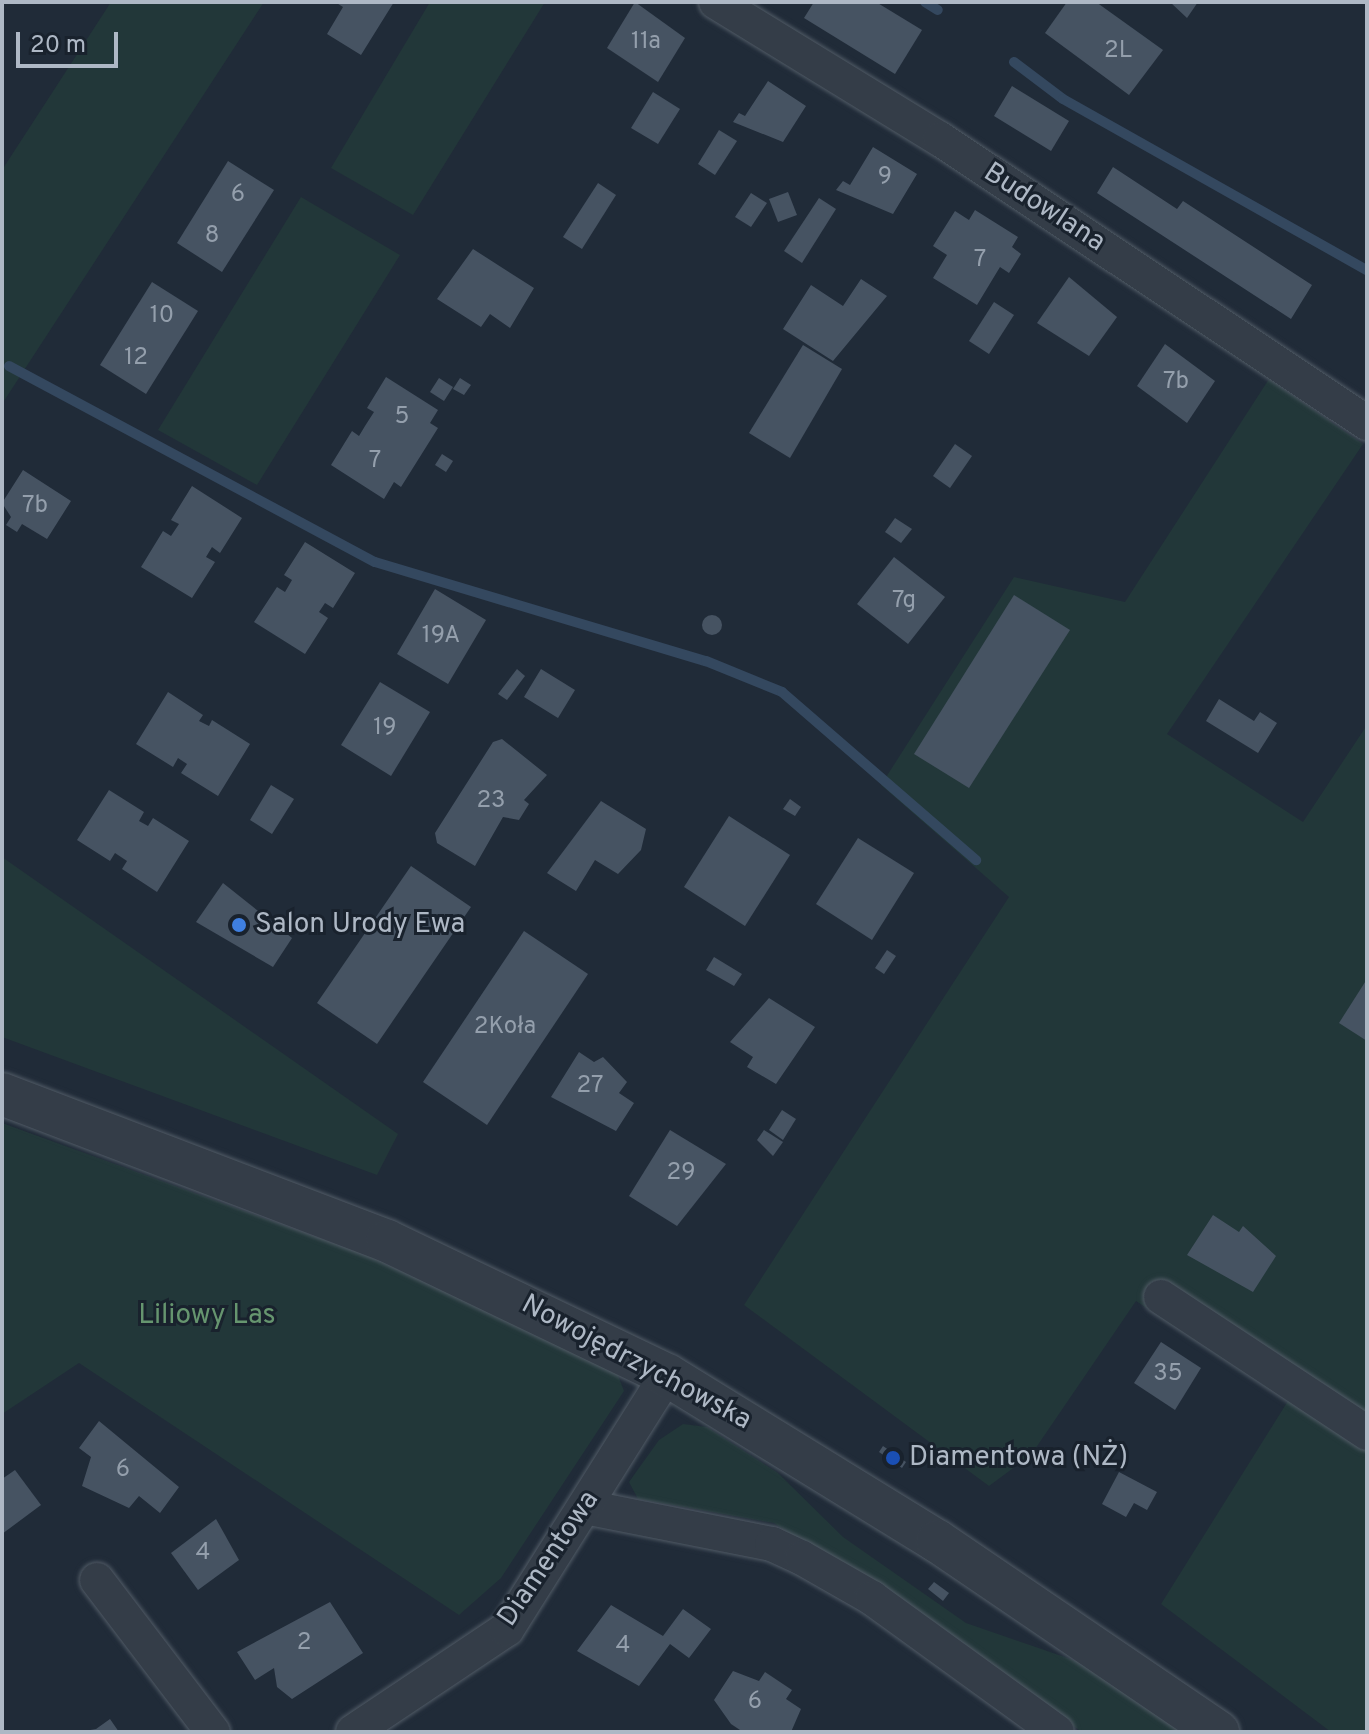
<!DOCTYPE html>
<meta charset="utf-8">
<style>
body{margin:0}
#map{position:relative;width:1369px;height:1734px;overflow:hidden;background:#202b38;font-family:Overpass,sans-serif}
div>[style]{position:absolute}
.green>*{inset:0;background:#223739}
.stream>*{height:10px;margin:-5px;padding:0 5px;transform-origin:5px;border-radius:5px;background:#34485f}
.building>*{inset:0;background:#465362}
.round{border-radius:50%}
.roads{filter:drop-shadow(0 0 2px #515b66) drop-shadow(0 0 2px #515b66)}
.minor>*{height:34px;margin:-17px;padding:0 17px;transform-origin:17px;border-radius:17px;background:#343d48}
.tertiary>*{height:42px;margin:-21px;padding:0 21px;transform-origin:21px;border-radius:21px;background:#343d48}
.dots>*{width:22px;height:22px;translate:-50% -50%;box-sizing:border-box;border:4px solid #19222d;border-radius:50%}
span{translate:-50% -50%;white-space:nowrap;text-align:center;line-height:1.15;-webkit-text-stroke:6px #19222d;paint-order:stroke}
.number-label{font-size:24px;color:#949fac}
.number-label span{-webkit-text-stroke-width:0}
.street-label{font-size:28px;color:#aeb8c5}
.poi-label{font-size:28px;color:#aeb8c5}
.left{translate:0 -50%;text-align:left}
.park-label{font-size:28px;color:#66956f}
.frame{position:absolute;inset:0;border:4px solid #aeb8c5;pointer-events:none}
.scale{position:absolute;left:16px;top:32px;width:102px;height:36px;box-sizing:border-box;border:4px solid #aeb8c5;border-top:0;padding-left:10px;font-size:24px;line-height:28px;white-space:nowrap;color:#aeb8c5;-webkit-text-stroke:6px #19222d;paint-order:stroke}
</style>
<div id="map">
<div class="green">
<div style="clip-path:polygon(111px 2px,264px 2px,2px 404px,2px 170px)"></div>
<div style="clip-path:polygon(430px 2px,545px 2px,413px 215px,331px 168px)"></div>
<div style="clip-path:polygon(301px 197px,400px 255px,257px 485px,158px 430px)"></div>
<div style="clip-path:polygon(1269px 379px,1363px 444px,1167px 734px,1303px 822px,1367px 725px,1367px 1732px,1331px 1732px,1161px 1604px,1288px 1401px,1136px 1301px,1031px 1455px,989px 1486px,744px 1305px,1009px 897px,881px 785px,1014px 577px,1125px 602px)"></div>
<div style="clip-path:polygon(2px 857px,398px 1134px,377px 1175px,2px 1037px)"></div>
<div style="clip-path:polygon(2px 1123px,363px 1254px,595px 1358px,616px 1370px,624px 1391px,501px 1578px,459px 1615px,79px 1363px,2px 1414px)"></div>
<div style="clip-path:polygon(683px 1424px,707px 1427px,778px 1473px,843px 1537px,966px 1623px,1079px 1662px,1187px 1732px,1082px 1732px,774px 1523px,638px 1499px,629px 1482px,659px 1440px)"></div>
</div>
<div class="stream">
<div style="left:925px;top:2px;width:15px;rotate:32deg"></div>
<div style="left:1014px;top:62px;width:61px;rotate:37.1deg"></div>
<div style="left:1063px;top:99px;width:349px;rotate:29.4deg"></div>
<div style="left:9px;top:366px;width:415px;rotate:28.2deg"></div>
<div style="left:375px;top:562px;width:345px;rotate:16.7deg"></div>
<div style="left:706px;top:661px;width:82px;rotate:22.2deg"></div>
<div style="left:782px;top:692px;width:257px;rotate:40.9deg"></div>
</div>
<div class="building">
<div style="clip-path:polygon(335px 2px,394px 2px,361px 55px,327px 34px,343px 7px)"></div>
<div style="clip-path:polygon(635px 2px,685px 38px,658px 82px,607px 48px)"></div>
<div style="clip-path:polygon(814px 2px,876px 2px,922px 30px,895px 74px,804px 18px)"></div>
<div style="clip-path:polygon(1067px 2px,1096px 2px,1163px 50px,1129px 95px,1045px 33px)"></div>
<div style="clip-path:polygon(1170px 2px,1198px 2px,1187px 18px)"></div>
<div style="clip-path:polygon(768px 81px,806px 106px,783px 142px,733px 122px,739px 113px,745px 116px)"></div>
<div style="clip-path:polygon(1012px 86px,1069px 121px,1051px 151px,994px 116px)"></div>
<div style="clip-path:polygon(653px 92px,680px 109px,658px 144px,631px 128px)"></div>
<div style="clip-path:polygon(719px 130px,737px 141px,715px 175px,698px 164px)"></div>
<div style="clip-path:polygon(873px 147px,917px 174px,893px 214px,836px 190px,843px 181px,850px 185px)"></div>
<div style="clip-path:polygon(228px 161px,274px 190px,222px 272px,177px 243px)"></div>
<div style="clip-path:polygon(1113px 167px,1177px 209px,1183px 201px,1312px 285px,1291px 319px,1097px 193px)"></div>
<div style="clip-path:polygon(598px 183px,616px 195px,582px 249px,563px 237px)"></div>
<div style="clip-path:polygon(788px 192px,797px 215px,778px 222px,769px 199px)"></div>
<div style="clip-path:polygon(751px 193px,767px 203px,751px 227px,735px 217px)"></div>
<div style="clip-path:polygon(819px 198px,836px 209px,802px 263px,784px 251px)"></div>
<div style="clip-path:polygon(975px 210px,1018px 237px,1012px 247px,1021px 254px,1009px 273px,1000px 267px,977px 305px,933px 278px,947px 255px,933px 246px,955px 211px,969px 220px)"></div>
<div style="clip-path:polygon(473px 249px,534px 288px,510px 328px,490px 314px,481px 327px,437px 299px)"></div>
<div style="clip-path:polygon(1069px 277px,1117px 317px,1089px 356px,1037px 323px)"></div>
<div style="clip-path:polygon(861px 279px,887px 296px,833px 361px,783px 329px,811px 285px,843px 306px)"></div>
<div style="clip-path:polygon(152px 282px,198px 311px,146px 394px,100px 365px)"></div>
<div style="clip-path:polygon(994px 302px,1014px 315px,989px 354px,969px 341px)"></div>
<div style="clip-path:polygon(1165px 344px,1215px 381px,1187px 423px,1137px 386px)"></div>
<div style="clip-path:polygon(803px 345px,842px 369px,790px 458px,749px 433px)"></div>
<div style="clip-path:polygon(386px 377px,438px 410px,430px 423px,438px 428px,401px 487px,394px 482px,384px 499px,331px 465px,352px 431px,359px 436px,365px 426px,374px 412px,367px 408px)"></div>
<div style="clip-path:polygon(439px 378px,453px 387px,444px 401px,430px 392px)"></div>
<div style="clip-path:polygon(460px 378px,471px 385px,464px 395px,453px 389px)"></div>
<div style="clip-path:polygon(955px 444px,972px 456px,950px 488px,933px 476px)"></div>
<div style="clip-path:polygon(442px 454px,453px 461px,446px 472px,435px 465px)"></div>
<div style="clip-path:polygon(23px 470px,71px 501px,47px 539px,22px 524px,17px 532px,6px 525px,11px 517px,2px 503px)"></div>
<div style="clip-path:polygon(192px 486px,242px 518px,220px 553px,212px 547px,206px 557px,215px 562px,192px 598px,141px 567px,163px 531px,171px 536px,179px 524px,171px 520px)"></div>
<div style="clip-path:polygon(895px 518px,912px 529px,901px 543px,885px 532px)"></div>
<div style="clip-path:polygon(305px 542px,355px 573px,333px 608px,325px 603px,319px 612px,328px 618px,305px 654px,254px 622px,277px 587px,285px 592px,292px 580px,284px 575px)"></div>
<div style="clip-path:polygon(894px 557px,945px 597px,908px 644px,857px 604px)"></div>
<div style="clip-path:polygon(435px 589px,486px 620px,448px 684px,397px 654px)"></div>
<div style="clip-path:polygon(1014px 595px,1070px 630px,969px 788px,914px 754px)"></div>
<div class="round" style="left:702px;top:615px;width:20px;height:20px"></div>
<div style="clip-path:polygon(517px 669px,525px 676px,507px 700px,498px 694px)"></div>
<div style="clip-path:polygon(541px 669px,575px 690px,558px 718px,524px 697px)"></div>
<div style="clip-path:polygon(380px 682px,430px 712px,391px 776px,341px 745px)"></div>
<div style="clip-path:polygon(168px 692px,203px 715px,199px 721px,209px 726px,212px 720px,250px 744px,218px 796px,181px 773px,187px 764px,178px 758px,173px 767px,136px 744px)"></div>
<div style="clip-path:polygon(1219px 699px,1254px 721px,1260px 712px,1277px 723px,1258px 753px,1206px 721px)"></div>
<div style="clip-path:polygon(502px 739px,547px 775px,524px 800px,529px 804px,519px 820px,503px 817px,475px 866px,437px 843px,435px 833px,493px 742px)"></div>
<div style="clip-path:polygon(271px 785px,294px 799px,272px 834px,250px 820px)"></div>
<div style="clip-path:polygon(109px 790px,144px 812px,139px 821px,148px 826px,153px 818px,189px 841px,157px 892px,122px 869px,127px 861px,115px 853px,110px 861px,77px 840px)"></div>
<div style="clip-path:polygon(790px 799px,801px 807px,795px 816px,783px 809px)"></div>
<div style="clip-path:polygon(601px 801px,646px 829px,641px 850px,618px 874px,595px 860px,576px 891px,547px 873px)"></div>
<div style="clip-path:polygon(729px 816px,790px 855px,745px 926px,684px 887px)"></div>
<div style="clip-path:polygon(858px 838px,914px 873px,872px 940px,816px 904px)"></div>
<div style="clip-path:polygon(411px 866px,471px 907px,377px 1044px,317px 1003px)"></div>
<div style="clip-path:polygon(223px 883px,292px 938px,273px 967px,196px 922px)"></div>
<div style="clip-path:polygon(524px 931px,588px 974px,487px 1125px,423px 1082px)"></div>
<div style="clip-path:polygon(887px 950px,896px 956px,884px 974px,875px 968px)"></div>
<div style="clip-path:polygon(714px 957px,742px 974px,734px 986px,706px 970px)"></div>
<div style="clip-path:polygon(1367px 979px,1367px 1041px,1339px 1023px)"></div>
<div style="clip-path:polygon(769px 998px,815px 1027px,776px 1084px,747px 1067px,753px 1057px,730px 1042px)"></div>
<div style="clip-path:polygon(579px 1052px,594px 1062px,603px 1057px,627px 1082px,619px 1093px,634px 1103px,616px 1131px,551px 1097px)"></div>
<div style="clip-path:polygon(782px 1110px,796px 1119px,783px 1140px,769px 1130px)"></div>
<div style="clip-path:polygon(670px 1130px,726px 1164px,677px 1226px,629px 1196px)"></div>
<div style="clip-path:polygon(764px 1130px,783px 1142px,773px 1156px,757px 1140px)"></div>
<div style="clip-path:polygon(1213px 1215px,1239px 1232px,1243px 1226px,1276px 1256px,1253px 1292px,1187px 1255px)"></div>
<div style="clip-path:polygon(1161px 1342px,1201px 1368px,1175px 1410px,1134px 1383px)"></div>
<div style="clip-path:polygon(99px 1421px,179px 1487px,160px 1513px,139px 1496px,129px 1508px,82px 1486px,91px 1457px,79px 1448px)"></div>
<div style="clip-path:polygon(883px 1446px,906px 1462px,902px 1468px,879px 1452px)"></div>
<div style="clip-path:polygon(15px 1470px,41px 1505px,2px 1534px,2px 1479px)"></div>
<div style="clip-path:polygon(1119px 1472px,1157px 1492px,1147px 1510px,1134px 1503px,1126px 1517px,1102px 1504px)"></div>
<div style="clip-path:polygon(216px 1519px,239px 1560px,198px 1590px,171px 1553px)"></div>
<div style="clip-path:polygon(934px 1582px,949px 1593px,943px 1601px,928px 1589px)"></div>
<div style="clip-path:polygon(330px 1602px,363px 1653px,292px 1699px,277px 1687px,274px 1668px,255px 1680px,237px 1652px)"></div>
<div style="clip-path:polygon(611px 1605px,663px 1636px,683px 1609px,711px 1629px,689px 1658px,670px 1644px,639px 1686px,577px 1651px)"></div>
<div style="clip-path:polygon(733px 1671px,759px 1681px,765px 1672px,792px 1690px,786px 1699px,801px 1709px,791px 1732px,743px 1732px,731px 1724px,714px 1700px)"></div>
<div style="clip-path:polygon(110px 1719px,119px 1732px,79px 1732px,96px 1729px)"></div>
</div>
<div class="roads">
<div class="minor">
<div style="left:716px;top:2px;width:263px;rotate:31.5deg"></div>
<div style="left:940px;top:139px;width:513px;rotate:33.63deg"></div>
<div style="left:1161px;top:1297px;width:247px;rotate:33.4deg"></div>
<div style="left:585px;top:1507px;width:191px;rotate:11.2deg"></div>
<div style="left:772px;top:1544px;width:33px;rotate:25deg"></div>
<div style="left:802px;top:1558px;width:81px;rotate:29.7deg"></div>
<div style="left:872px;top:1598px;width:228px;rotate:35.9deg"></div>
<div style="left:97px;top:1580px;width:191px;rotate:52.7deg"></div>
<div style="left:353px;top:1732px;width:185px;rotate:-33.8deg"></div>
<div style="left:507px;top:1629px;width:300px;rotate:-57.8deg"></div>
</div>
<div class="tertiary">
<div style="left:2px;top:1094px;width:412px;rotate:20.9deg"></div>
<div style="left:387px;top:1241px;width:310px;rotate:25.6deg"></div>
<div style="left:667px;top:1375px;width:317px;rotate:31.6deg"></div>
<div style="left:937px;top:1541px;width:340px;rotate:34.2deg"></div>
</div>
</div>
<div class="dots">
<div style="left:239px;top:925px;background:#3f7fe0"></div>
<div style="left:893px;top:1458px;background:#1a4fb4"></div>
</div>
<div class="number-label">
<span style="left:646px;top:43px">11a</span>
<span style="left:1118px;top:52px">2L</span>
<span style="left:885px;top:178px">9</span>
<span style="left:238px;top:196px">6</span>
<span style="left:212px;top:237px">8</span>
<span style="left:980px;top:261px">7</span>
<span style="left:162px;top:317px">10</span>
<span style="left:136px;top:359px">12</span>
<span style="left:1176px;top:383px">7b</span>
<span style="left:402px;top:418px">5</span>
<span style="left:375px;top:462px">7</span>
<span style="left:35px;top:507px">7b</span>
<span style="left:904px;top:602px">7g</span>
<span style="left:441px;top:637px">19A</span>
<span style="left:385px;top:729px">19</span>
<span style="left:491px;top:802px">23</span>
<span style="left:505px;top:1028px">2Koła</span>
<span style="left:590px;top:1087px">27</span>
<span style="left:681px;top:1174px">29</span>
<span style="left:1168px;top:1375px">35</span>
<span style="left:123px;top:1471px">6</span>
<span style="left:203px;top:1554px">4</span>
<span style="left:304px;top:1644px">2</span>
<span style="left:623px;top:1647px">4</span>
<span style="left:755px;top:1703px">6</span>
</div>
<div class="street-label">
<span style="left:1044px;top:208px;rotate:33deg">Budowlana</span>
<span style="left:636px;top:1363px;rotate:28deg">Nowojędrzychowska</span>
<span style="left:549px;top:1559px;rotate:-56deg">Diamentowa</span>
</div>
<div class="poi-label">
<span class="left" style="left:255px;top:925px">Salon Urody Ewa</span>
<span class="left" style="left:909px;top:1458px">Diamentowa (NŻ)</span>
</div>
<div class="park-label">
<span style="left:207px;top:1316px">Liliowy Las</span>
</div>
<div class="frame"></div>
<div class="scale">20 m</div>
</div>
